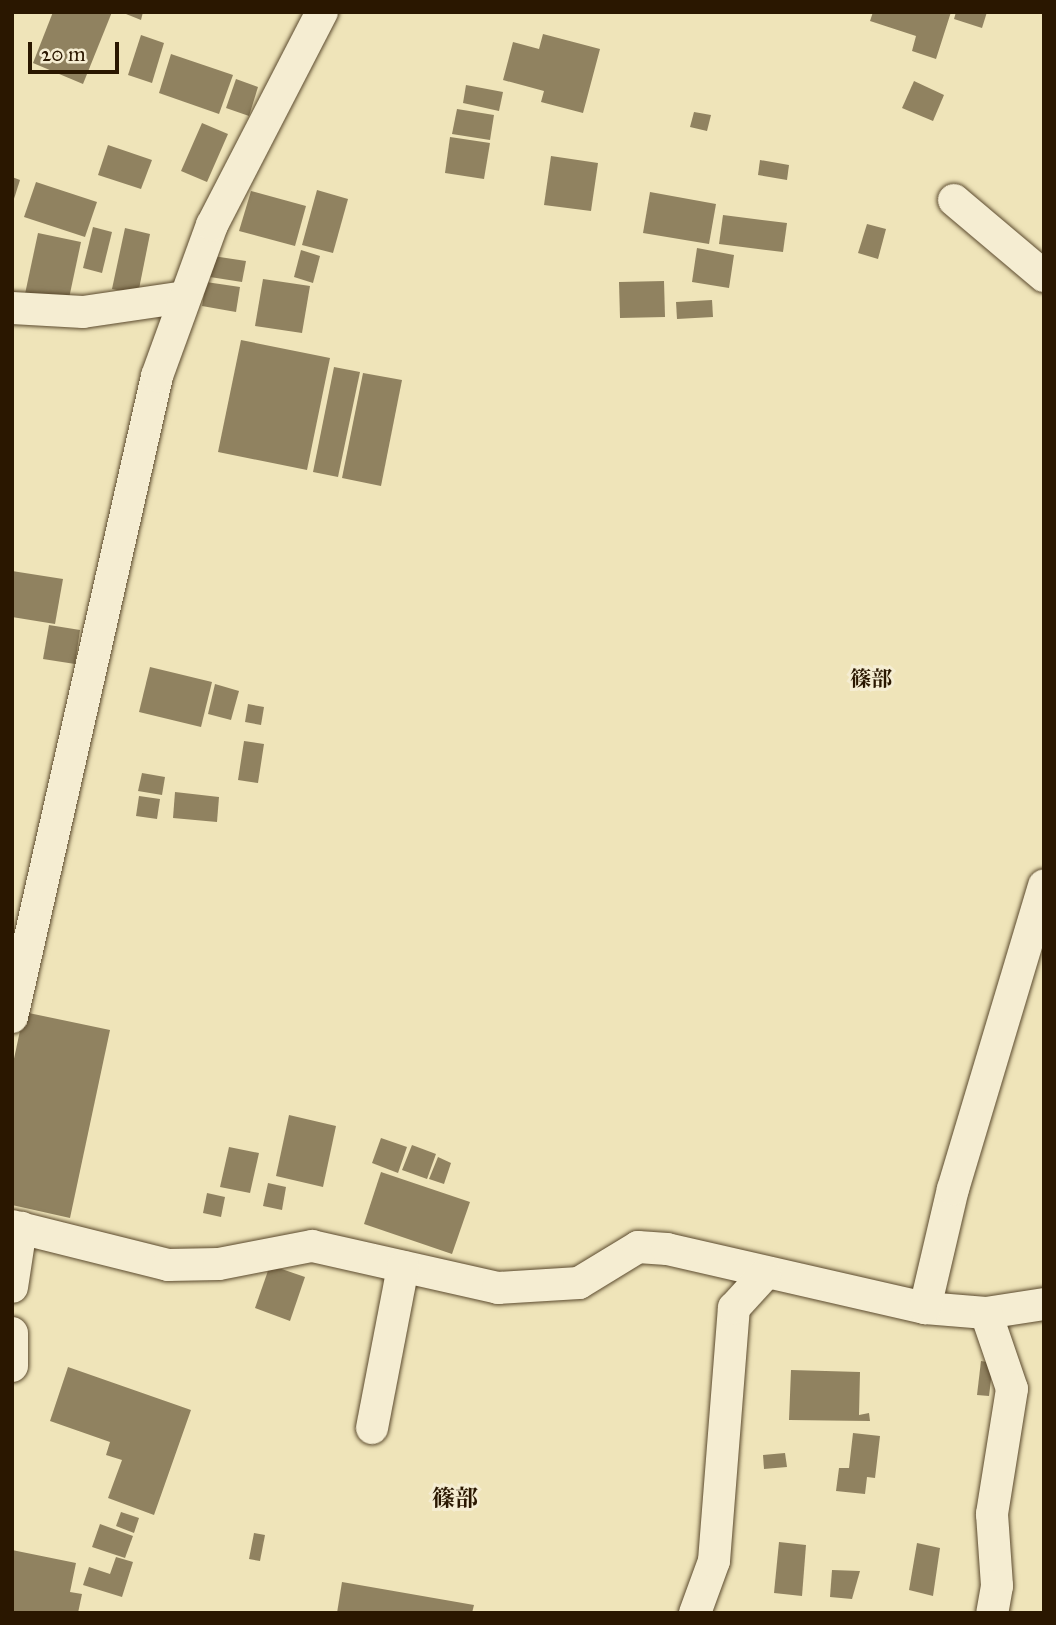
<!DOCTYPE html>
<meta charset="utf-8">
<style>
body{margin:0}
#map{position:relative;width:1056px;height:1625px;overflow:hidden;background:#efe4b9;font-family:"IM FELL Great Primer","Noto Serif JP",serif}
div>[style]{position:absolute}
.building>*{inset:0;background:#908260}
.roads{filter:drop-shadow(0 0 2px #5b4a2e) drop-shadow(0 0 2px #5b4a2e)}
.minor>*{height:32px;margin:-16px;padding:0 16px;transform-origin:16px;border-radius:16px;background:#f5edd2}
span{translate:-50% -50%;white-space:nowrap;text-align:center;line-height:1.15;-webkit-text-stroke:6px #f5edd2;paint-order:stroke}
.neighbourhood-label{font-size:21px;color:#2a1700;font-weight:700}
.quarter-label{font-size:23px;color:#2a1700;font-weight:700}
.frame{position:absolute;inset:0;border:14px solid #2a1700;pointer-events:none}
.scale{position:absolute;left:28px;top:42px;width:91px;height:32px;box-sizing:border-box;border:4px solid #2a1700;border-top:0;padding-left:9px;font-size:21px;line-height:24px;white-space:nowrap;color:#2a1700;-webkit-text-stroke:5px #f5edd2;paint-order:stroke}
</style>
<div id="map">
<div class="building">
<div style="clip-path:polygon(53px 12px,112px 12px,83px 84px,33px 63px)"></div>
<div style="clip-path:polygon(121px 12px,143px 12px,141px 20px)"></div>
<div style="clip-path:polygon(873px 12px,951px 12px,936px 59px,912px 51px,916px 36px,870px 21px)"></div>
<div style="clip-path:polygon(956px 12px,987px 12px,982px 28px,954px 19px)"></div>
<div style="clip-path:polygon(543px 34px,600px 49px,583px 113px,541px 102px,544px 91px,503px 80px,513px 42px,539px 49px)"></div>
<div style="clip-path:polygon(141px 35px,164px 43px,152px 83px,128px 75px)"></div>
<div style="clip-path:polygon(171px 54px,233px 75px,219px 114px,159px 93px)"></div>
<div style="clip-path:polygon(236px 79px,258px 87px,249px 116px,226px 108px)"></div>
<div style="clip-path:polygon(914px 81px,944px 95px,933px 121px,902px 108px)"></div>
<div style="clip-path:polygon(466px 85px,503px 92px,499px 111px,463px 103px)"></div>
<div style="clip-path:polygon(457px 109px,494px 115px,490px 140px,452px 134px)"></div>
<div style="clip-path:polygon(694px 112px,711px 115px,707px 131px,690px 127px)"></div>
<div style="clip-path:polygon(202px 123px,228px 134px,207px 182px,181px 171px)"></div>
<div style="clip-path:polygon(450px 137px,490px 143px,484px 179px,445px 173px)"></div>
<div style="clip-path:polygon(108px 145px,152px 160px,141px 189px,98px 175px)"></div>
<div style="clip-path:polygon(551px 156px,598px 163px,591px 211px,544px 205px)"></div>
<div style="clip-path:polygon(760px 160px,789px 165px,787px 180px,758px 175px)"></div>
<div style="clip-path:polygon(12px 177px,20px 180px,13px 202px,12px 202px)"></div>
<div style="clip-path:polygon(36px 182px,97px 202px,85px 237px,24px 217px)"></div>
<div style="clip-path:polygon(317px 190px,348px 199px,333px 253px,302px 245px)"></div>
<div style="clip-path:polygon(251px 191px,306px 206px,295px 246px,239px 231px)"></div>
<div style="clip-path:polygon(650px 192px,716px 204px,709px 244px,643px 233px)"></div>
<div style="clip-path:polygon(723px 215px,787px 223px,783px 252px,719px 244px)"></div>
<div style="clip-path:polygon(867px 224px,886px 229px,878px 259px,858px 253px)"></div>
<div style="clip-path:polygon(93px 227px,112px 232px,102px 273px,83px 268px)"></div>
<div style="clip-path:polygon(125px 228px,150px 234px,138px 294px,112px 289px)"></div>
<div style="clip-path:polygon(38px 233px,81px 242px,68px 303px,25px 294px)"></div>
<div style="clip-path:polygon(697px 248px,734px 255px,729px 288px,692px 282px)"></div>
<div style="clip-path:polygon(301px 250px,320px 256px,313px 283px,294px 277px)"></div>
<div style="clip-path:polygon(213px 256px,246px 261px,242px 282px,210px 277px)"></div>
<div style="clip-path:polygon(263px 279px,310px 286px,302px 333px,255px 326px)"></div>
<div style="clip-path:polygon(664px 281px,665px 317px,620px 318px,619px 282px)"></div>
<div style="clip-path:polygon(206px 282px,240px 287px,236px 312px,202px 306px)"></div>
<div style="clip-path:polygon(712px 300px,713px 317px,677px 319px,676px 302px)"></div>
<div style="clip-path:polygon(241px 340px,330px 358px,307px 470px,218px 452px)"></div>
<div style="clip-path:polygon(334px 367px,360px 372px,338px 477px,313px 472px)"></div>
<div style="clip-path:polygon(363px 373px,402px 380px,381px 486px,342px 478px)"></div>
<div style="clip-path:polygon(12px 571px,63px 579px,55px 624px,12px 617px)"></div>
<div style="clip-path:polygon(49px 625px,80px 630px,75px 664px,43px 659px)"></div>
<div style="clip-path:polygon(150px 667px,212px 682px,201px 727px,139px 712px)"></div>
<div style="clip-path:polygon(215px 684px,239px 691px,231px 720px,208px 714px)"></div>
<div style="clip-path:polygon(248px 704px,264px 707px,261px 725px,245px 722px)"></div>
<div style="clip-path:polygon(244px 741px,264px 744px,258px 783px,238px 780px)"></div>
<div style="clip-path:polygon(142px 773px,165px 777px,162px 795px,138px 791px)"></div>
<div style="clip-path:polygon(175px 792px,219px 797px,217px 822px,173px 818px)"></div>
<div style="clip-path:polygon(139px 796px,160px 799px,157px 819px,136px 816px)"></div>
<div style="clip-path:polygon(24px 1012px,110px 1030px,70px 1218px,12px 1205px,12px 1068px)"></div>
<div style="clip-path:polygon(289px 1115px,336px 1126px,323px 1187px,276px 1176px)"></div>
<div style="clip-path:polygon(381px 1138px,407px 1147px,398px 1173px,372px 1163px)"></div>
<div style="clip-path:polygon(412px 1145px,436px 1154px,427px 1179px,402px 1170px)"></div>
<div style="clip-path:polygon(229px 1147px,259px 1153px,250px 1193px,220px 1187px)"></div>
<div style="clip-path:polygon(438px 1157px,451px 1163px,444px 1184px,429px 1179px)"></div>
<div style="clip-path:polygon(381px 1172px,470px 1202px,452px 1254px,364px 1224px)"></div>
<div style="clip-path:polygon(268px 1183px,286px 1187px,282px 1210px,263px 1206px)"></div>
<div style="clip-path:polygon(207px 1193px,225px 1197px,221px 1217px,203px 1213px)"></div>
<div style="clip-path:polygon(270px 1265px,305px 1277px,290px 1321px,255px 1308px)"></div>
<div style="clip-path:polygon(981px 1361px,993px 1363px,989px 1396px,977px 1395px)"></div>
<div style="clip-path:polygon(68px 1367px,191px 1410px,154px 1515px,108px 1498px,122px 1460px,106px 1455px,110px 1442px,50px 1421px)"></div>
<div style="clip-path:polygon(791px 1370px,860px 1372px,859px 1415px,869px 1413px,870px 1421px,789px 1420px)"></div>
<div style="clip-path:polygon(853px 1433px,880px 1436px,875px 1478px,867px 1477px,865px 1494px,836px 1491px,839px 1468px,849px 1468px)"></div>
<div style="clip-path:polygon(785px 1453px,787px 1467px,764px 1469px,763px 1455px)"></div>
<div style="clip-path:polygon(121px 1512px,139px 1518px,134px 1533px,116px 1526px)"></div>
<div style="clip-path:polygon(100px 1524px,133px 1536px,125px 1558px,92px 1547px)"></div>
<div style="clip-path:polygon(254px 1533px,265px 1535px,260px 1561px,249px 1559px)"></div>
<div style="clip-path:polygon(779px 1542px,806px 1545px,802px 1596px,774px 1593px)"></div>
<div style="clip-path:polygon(917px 1543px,940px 1548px,933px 1596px,909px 1590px)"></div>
<div style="clip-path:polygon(12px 1550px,76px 1563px,70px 1592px,82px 1594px,78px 1613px,12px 1613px)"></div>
<div style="clip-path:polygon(116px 1557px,133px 1562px,122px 1597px,83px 1585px,89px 1567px,110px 1574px)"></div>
<div style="clip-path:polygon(832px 1570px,860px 1571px,852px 1599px,830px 1597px)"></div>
<div style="clip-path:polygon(342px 1582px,474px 1605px,472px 1613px,337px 1613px)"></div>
</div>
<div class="roads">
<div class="minor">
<div style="left:954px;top:200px;width:118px;rotate:40.2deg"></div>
<div style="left:12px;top:308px;width:71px;rotate:3.2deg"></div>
<div style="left:83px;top:312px;width:103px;rotate:-8.4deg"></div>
<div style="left:12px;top:1017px;width:657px;rotate:-77.25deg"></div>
<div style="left:157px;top:376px;width:161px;rotate:-70deg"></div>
<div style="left:212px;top:225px;width:240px;rotate:-62.7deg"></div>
<div style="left:12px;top:1226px;width:161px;rotate:14deg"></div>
<div style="left:168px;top:1265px;width:51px;rotate:-1.1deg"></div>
<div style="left:219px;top:1264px;width:95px;rotate:-11deg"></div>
<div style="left:312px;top:1246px;width:191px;rotate:12.7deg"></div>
<div style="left:498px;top:1288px;width:81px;rotate:-3.5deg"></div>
<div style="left:579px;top:1283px;width:69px;rotate:-31.4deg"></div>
<div style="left:638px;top:1247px;width:29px;rotate:4deg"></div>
<div style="left:667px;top:1249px;width:265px;rotate:12.9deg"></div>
<div style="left:925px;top:1308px;width:61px;rotate:4.7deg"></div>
<div style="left:986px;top:1313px;width:59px;rotate:-8.8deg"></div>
<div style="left:12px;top:1287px;width:60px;rotate:-81.3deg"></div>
<div style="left:925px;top:1308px;width:122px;rotate:-76.8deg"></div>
<div style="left:953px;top:1189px;width:317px;rotate:-73.3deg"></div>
<div style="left:986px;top:1313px;width:80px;rotate:71.1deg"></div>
<div style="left:1012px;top:1389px;width:127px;rotate:99.1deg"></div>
<div style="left:992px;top:1514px;width:72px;rotate:86deg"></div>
<div style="left:997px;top:1586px;width:27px;rotate:100deg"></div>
<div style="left:12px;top:1333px;width:33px;rotate:90deg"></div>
<div style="left:372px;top:1428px;width:164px;rotate:-79.1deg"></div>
<div style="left:695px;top:1613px;width:55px;rotate:-69.9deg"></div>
<div style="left:714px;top:1561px;width:254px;rotate:-85.5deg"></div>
<div style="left:734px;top:1308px;width:46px;rotate:-47.6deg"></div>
</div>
</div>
<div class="neighbourhood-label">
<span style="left:871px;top:679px">篠部</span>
</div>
<div class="quarter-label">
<span style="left:455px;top:1498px">篠部</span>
</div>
<div class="frame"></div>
<div class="scale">20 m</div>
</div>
